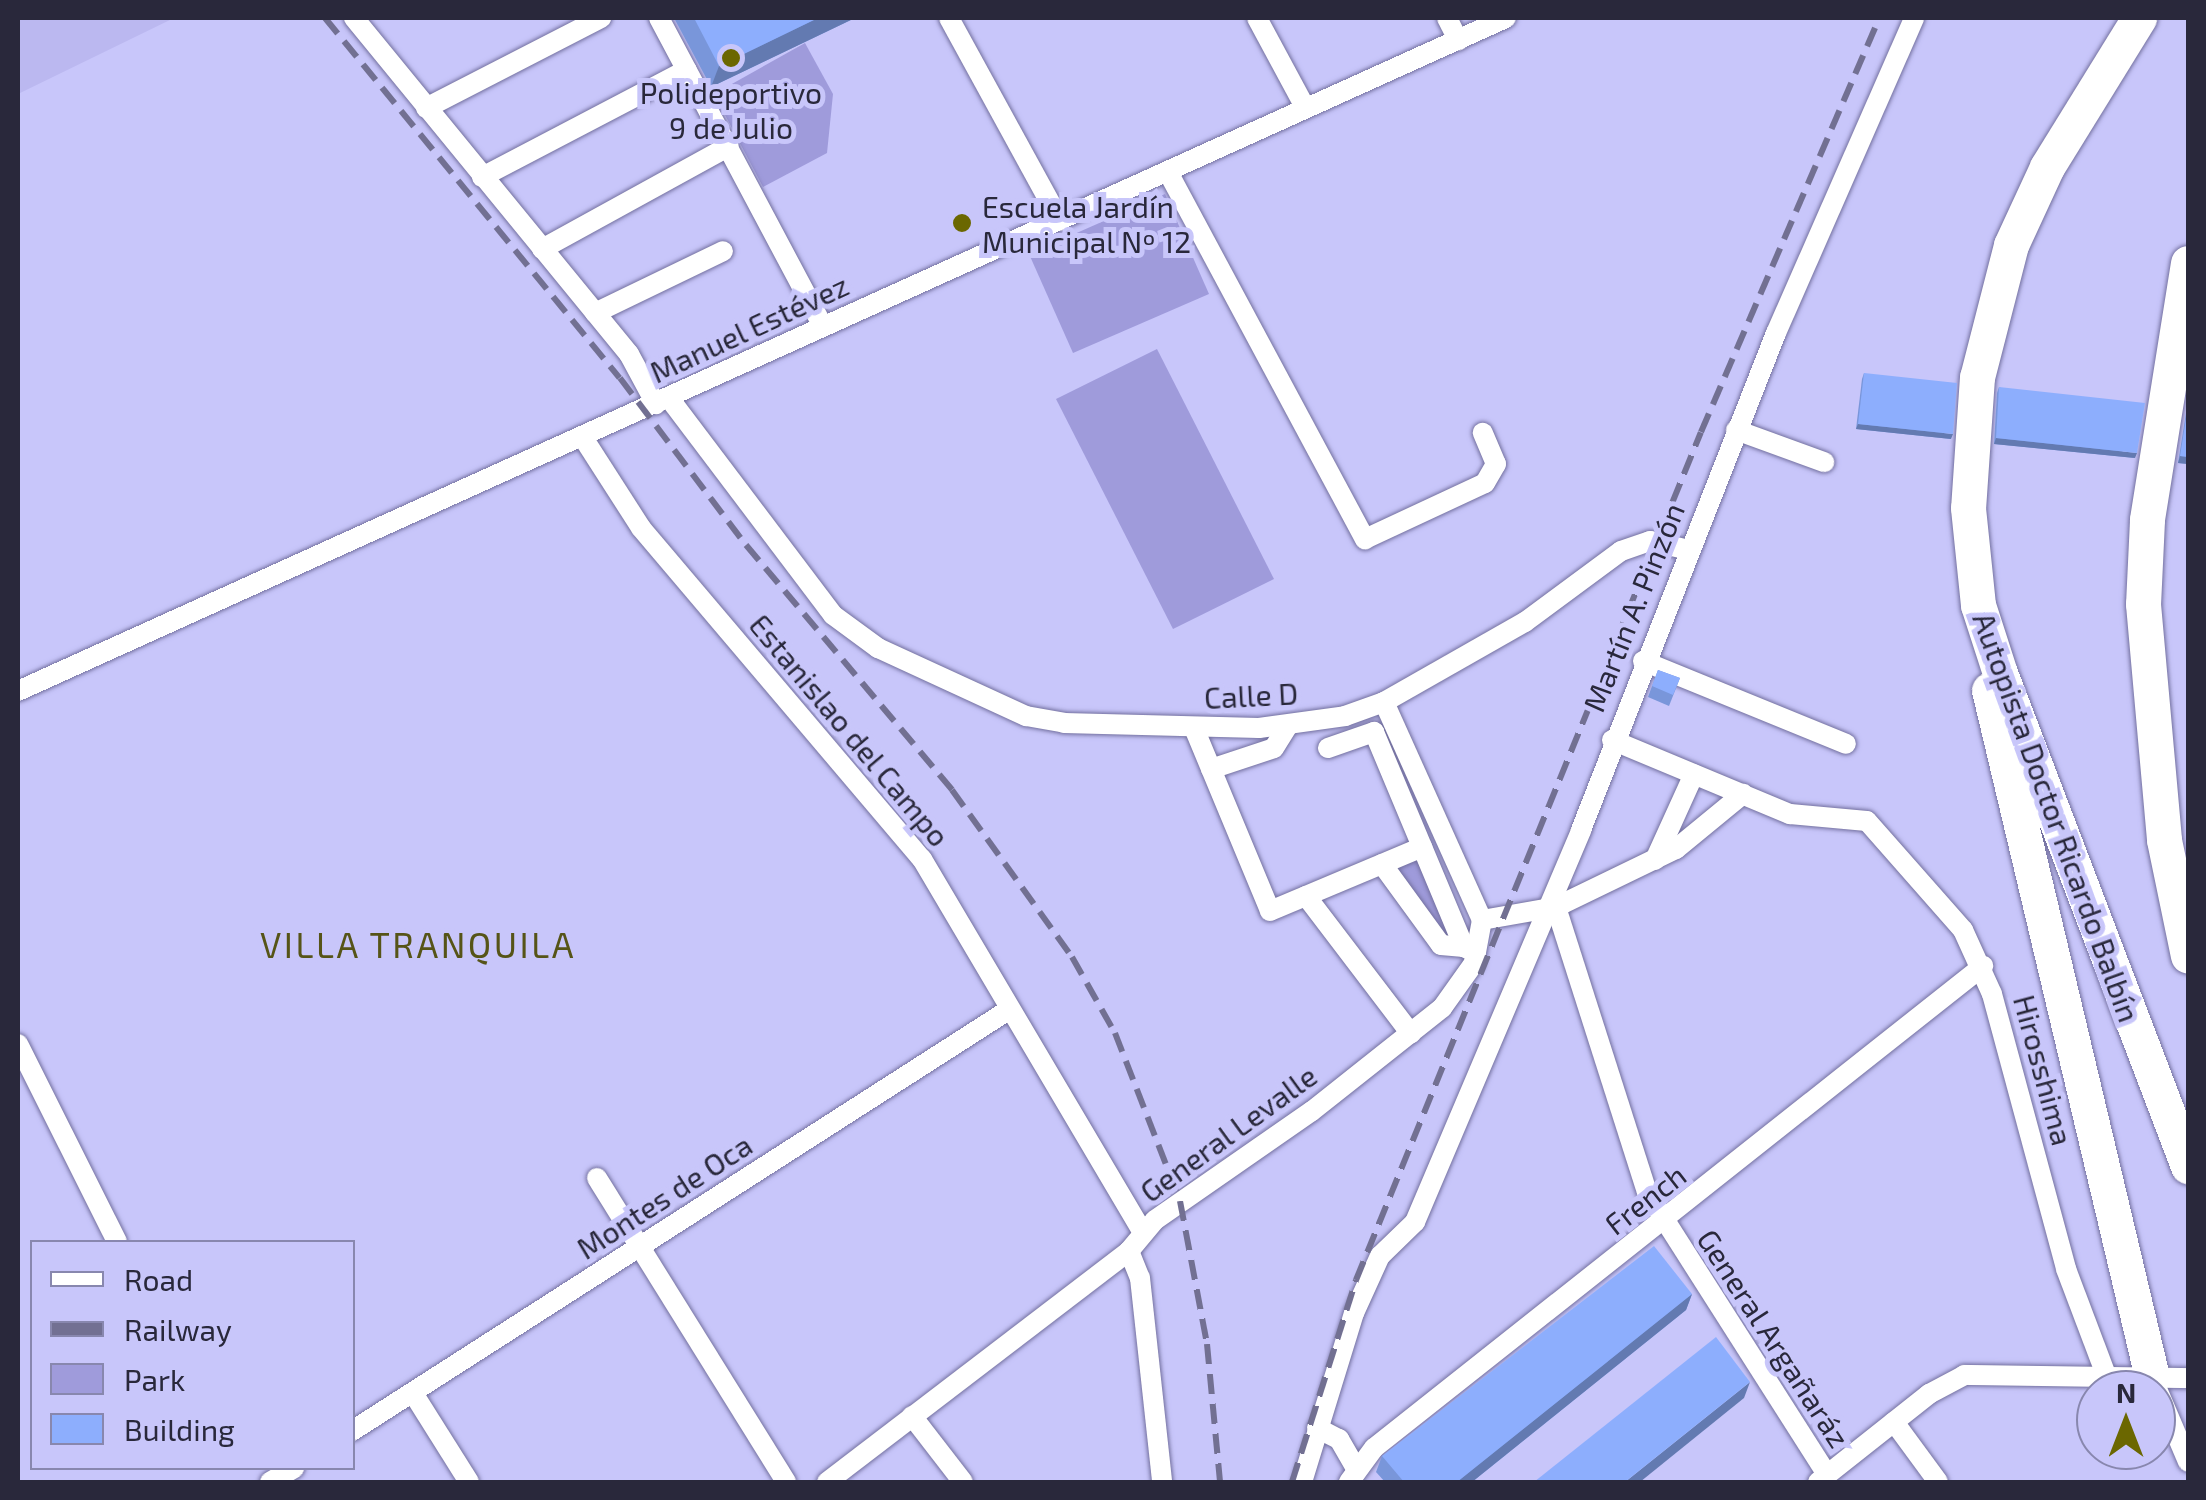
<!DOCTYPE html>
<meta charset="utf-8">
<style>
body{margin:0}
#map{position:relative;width:2206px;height:1500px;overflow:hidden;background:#c8c6fa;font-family:"Exo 2",sans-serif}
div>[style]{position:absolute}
.built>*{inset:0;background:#bbb8f0}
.green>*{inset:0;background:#9f9bdb}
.roads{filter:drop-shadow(0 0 2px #73709f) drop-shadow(0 0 2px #73709f)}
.minor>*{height:20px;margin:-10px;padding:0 10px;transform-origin:10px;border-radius:10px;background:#fff}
.motorway>*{height:35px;margin:-17.5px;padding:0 17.5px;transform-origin:17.5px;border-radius:17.5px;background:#fff}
.rail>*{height:6px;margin-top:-3px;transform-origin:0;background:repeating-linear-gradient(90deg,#727092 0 20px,transparent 0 30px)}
.wall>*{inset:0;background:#7996da}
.shaded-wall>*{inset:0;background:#637ab1}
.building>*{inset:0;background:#8daefd}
.dots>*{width:28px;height:28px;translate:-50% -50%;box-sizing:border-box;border:5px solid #c8c6fa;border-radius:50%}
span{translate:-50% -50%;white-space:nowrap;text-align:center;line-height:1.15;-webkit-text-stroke:10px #c8c6fa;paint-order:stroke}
.poi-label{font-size:30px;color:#29283b}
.left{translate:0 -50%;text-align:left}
.street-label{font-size:30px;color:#29283b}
.quarter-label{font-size:35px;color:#565417;letter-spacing:2.5px}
.frame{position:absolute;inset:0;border:20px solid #29283b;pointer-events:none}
.legend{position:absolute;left:30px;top:1240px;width:325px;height:230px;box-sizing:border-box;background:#c8c6fa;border:2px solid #8887ae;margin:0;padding:12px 18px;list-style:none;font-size:30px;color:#29283b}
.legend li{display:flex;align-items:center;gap:20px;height:50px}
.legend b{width:50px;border:2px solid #8887ae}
.north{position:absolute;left:2076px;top:1370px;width:100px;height:100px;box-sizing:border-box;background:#c8c6fa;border:2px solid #8887ae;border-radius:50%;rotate:0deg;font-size:28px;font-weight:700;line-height:40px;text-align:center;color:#29283b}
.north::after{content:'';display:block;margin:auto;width:35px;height:45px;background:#6b6700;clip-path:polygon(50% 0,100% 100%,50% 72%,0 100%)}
</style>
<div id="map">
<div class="built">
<div style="clip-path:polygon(18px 18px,174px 18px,18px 94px)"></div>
</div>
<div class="green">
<div style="clip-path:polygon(805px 43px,833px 94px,827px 153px,763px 187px,714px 94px)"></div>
<div style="clip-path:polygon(1165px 194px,1209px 294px,1073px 353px,1029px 254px)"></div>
<div style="clip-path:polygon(1157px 349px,1274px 579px,1173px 629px,1056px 399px)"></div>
<div style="clip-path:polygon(1420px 855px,1453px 939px,1442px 935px,1395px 866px)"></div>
</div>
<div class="roads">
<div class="minor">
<div style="left:354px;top:18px;width:434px;rotate:50.7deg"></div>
<div style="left:629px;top:354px;width:57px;rotate:61.6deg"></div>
<div style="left:659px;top:18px;width:349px;rotate:62deg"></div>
<div style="left:949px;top:18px;width:231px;rotate:61.3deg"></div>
<div style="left:1257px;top:18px;width:101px;rotate:61.7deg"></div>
<div style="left:1447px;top:18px;width:25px;rotate:63deg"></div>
<div style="left:426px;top:108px;width:197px;rotate:-27.2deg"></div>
<div style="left:1168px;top:172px;width:417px;rotate:61.8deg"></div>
<div style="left:1365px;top:539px;width:132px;rotate:-25deg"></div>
<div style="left:1485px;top:483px;width:22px;rotate:-60deg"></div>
<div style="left:1496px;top:464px;width:34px;rotate:-113deg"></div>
<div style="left:482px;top:177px;width:231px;rotate:-27.6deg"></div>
<div style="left:542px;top:249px;width:213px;rotate:-28.8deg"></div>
<div style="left:595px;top:313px;width:142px;rotate:-25.8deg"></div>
<div style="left:669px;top:398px;width:272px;rotate:52.9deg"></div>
<div style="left:833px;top:615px;width:56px;rotate:36.3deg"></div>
<div style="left:878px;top:648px;width:163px;rotate:24.7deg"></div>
<div style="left:1026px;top:716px;width:39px;rotate:10deg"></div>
<div style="left:1064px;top:723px;width:195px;rotate:1.5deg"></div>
<div style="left:1259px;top:728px;width:87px;rotate:-7.9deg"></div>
<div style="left:1345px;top:716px;width:41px;rotate:-19.7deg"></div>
<div style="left:1384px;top:702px;width:162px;rotate:-29.6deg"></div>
<div style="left:1525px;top:622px;width:119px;rotate:-36.5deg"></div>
<div style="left:1621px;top:551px;width:31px;rotate:-19deg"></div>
<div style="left:1650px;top:541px;width:39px;rotate:13deg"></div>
<div style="left:1736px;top:430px;width:94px;rotate:20deg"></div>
<div style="left:582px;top:436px;width:109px;rotate:57.3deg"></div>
<div style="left:641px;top:528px;width:434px;rotate:49.7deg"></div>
<div style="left:922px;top:859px;width:434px;rotate:59.4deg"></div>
<div style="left:1643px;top:661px;width:219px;rotate:22.2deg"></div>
<div style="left:18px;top:691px;width:1633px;rotate:-24.34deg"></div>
<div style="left:1384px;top:702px;width:239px;rotate:65.8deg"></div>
<div style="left:1194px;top:728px;width:198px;rotate:67.4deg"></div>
<div style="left:1270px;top:911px;width:165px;rotate:-22.8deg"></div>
<div style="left:1612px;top:740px;width:193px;rotate:22.6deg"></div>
<div style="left:1790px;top:814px;width:77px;rotate:5.2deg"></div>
<div style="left:1867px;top:821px;width:145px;rotate:48.6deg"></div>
<div style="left:1963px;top:930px;width:70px;rotate:65.6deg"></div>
<div style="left:1992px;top:994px;width:285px;rotate:74.9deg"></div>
<div style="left:2066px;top:1269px;width:113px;rotate:69.3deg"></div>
<div style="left:1328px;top:748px;width:49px;rotate:-19.2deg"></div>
<div style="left:1374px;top:732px;width:233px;rotate:67.3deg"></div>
<div style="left:1464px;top:947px;width:13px;rotate:27deg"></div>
<div style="left:1211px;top:769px;width:66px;rotate:-18.4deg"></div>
<div style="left:1274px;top:748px;width:25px;rotate:-58deg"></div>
<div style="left:1655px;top:860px;width:94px;rotate:-65.6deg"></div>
<div style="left:1382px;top:864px;width:100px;rotate:53.9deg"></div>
<div style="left:1441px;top:945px;width:23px;rotate:5deg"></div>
<div style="left:1306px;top:896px;width:173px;rotate:52.7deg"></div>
<div style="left:1556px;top:907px;width:133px;rotate:-25.8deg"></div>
<div style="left:1676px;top:849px;width:87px;rotate:-39.4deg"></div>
<div style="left:1482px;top:920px;width:75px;rotate:-10deg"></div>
<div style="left:1556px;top:907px;width:299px;rotate:72.3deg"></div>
<div style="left:1647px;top:1192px;width:335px;rotate:57.5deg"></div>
<div style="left:18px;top:1044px;width:221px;rotate:63.4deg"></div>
<div style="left:597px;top:1178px;width:358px;rotate:58.1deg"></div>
<div style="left:1129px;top:1251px;width:29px;rotate:68deg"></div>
<div style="left:1140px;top:1278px;width:205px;rotate:83.8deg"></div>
<div style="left:2152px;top:1377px;width:92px;rotate:67deg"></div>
<div style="left:413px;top:1393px;width:105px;rotate:57.8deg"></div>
<div style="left:912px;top:1416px;width:83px;rotate:52.3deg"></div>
<div style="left:1894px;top:1422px;width:74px;rotate:53.7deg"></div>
<div style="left:1317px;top:1428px;width:25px;rotate:27deg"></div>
<div style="left:1339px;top:1439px;width:32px;rotate:60deg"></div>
<div style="left:352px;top:1431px;width:778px;rotate:-32.67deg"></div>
<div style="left:270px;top:1482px;width:28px;rotate:-30deg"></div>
<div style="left:827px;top:1482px;width:380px;rotate:-37.4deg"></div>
<div style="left:1129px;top:1251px;width:40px;rotate:-50deg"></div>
<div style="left:1155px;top:1220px;width:191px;rotate:-34.8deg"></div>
<div style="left:1312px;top:1111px;width:166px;rotate:-38.4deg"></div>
<div style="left:1442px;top:1008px;width:55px;rotate:-54.6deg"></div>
<div style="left:1474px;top:963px;width:44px;rotate:-79.5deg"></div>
<div style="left:1302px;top:1482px;width:177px;rotate:-72.9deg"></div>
<div style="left:1354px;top:1313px;width:63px;rotate:-65.5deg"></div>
<div style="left:1380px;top:1256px;width:49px;rotate:-44.2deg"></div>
<div style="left:1415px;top:1222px;width:426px;rotate:-67deg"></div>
<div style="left:1581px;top:830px;width:534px;rotate:-68.58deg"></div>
<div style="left:1776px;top:333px;width:344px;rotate:-66.3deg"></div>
<div style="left:1349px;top:1482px;width:42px;rotate:-53.7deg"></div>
<div style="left:1374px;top:1448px;width:777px;rotate:-38.36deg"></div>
<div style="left:1818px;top:1482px;width:142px;rotate:-38.4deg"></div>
<div style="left:1929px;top:1394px;width:40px;rotate:-28deg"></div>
<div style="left:1964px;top:1375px;width:224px;rotate:0.8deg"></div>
</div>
<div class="motorway">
<div style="left:2139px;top:18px;width:175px;rotate:121.7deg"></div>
<div style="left:2047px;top:167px;width:86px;rotate:114.8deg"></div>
<div style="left:2011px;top:245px;width:136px;rotate:104.4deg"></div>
<div style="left:1977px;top:377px;width:131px;rotate:93.9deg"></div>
<div style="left:1968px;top:508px;width:98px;rotate:84.1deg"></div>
<div style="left:1978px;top:605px;width:71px;rotate:72.1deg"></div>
<div style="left:2000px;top:673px;width:528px;rotate:69.13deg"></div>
<div style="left:2188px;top:263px;width:260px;rotate:99.1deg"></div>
<div style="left:2147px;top:520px;width:84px;rotate:92.7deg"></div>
<div style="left:2143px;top:604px;width:237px;rotate:84.9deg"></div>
<div style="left:2164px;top:840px;width:118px;rotate:78.3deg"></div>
<div style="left:1989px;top:690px;width:706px;rotate:76.65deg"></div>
</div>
</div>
<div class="rail">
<div style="left:325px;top:18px;width:465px;rotate:50.7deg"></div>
<div style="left:620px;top:378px;width:209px;rotate:53deg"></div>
<div style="left:746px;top:545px;width:320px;rotate:49.9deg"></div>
<div style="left:952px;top:790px;width:206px;rotate:54.3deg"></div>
<div style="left:1072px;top:957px;width:87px;rotate:60.5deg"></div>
<div style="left:1115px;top:1033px;width:180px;rotate:68.8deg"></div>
<div style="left:1180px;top:1201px;width:146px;rotate:79.3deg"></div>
<div style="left:1207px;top:1344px;width:139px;rotate:84.6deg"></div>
<div style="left:1292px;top:1482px;width:212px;rotate:-72.4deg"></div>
<div style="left:1356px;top:1280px;width:915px;rotate:-67.86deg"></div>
<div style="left:1701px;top:432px;width:451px;rotate:-66.7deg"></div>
</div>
<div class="wall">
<div style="clip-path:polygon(674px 18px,855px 18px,711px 87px)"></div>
<div style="clip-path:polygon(1864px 373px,1951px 439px,1856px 429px,1862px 379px)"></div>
<div style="clip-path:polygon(1999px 387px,2135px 458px,1994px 444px,1997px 393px)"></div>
<div style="clip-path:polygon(2188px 406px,2188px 464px,2178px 463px,2186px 413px)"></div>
<div style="clip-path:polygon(1658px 670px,1680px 678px,1669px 706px,1648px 697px)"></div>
<div style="clip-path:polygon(1692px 1294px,1686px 1310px,1472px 1482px,1385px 1482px,1376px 1472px,1382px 1456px)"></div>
</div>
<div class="shaded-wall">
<div style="clip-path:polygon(818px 18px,855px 18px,711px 87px,719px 66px)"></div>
<div style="clip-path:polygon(1858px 424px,1953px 434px,1951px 439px,1856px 429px)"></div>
<div style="clip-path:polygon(1996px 438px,2137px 453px,2135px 458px,1994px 444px)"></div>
<div style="clip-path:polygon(2180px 456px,2188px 457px,2188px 464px,2178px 463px)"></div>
<div style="clip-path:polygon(1692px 1294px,1686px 1310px,1472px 1482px,1457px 1482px)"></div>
<div style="clip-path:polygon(1750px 1382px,1744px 1398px,1640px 1482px,1625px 1482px)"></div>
</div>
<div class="building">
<div style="clip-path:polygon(694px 18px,818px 18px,719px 66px)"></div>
<div style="clip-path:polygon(1864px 373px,1957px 383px,1953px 434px,1858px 424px)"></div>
<div style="clip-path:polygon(1999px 387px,2145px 403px,2137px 453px,1996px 438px)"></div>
<div style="clip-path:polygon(2188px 406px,2188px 457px,2180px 456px)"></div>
<div style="clip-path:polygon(1658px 670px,1680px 678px,1673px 695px,1652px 686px)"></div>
<div style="clip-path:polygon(1654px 1246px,1692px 1294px,1457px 1482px,1404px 1482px,1382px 1456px)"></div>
<div style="clip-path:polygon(1716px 1337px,1750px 1382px,1625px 1482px,1534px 1482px)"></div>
</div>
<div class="dots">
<div style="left:731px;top:58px;background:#6b6700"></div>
<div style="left:962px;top:223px;background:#6b6700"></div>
</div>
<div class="poi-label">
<span style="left:731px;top:109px">Polideportivo<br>9 de Julio</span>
<span class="left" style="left:982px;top:223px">Escuela Jardín<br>Municipal Nº 12</span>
</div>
<div class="street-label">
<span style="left:749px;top:328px;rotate:-25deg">Manuel Estévez</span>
<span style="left:1633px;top:607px;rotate:-68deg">Martín A. Pinzón</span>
<span style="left:1251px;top:695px;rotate:-3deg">Calle D</span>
<span style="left:850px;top:730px;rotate:50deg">Estanislao del Campo</span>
<span style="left:2057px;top:817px;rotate:70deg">Autopista Doctor Ricardo Balbín</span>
<span style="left:2044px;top:1070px;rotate:75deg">Hirosshima</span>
<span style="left:1228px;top:1133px;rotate:-36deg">General Levalle</span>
<span style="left:664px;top:1196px;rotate:-33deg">Montes de Oca</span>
<span style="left:1645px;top:1199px;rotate:-38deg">French</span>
<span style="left:1774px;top:1338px;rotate:57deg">General Argañaráz</span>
</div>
<div class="quarter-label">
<span style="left:418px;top:944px">VILLA TRANQUILA</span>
</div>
<div class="frame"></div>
<ul class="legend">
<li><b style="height:12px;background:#fff"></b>Road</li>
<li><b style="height:12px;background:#727092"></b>Railway</li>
<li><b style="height:28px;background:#9f9bdb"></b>Park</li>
<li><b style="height:28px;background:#8daefd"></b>Building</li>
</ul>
<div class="north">N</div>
</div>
